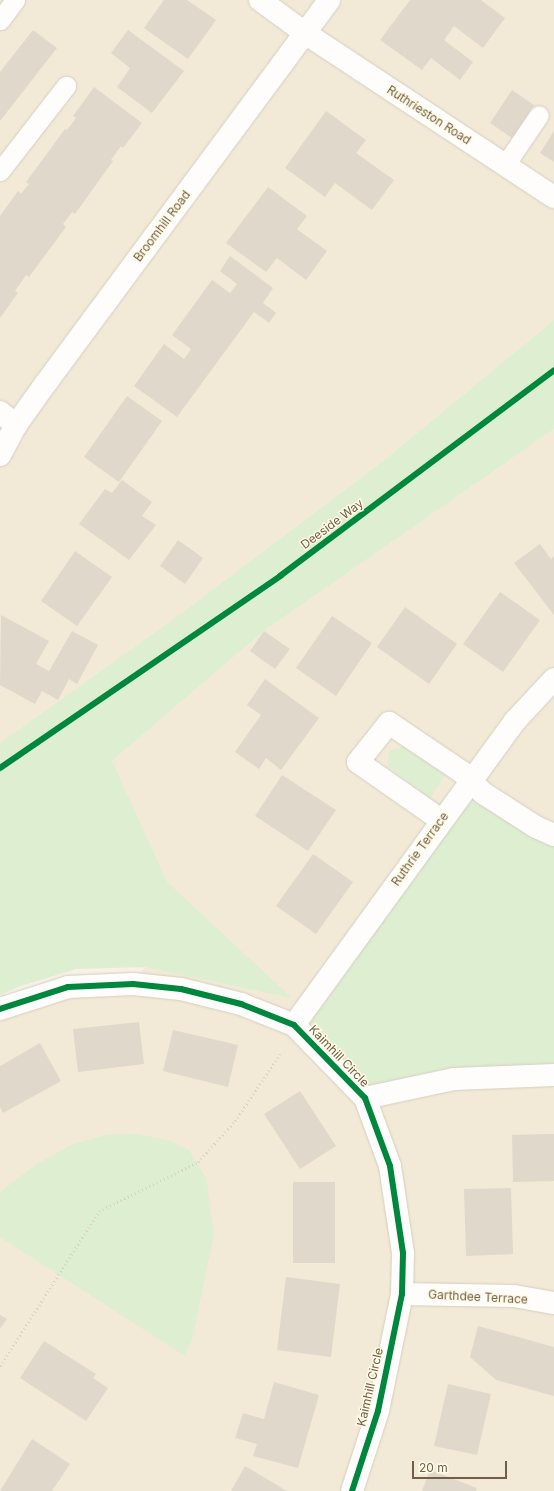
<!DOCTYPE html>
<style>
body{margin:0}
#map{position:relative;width:554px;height:1491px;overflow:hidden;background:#f6f2e6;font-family:Inter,sans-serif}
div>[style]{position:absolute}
.residential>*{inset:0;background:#f2ead6}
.green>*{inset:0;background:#ddeed1}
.building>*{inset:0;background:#e0d8cb}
.path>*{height:2.5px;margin-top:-1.25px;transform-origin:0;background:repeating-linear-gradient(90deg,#d7d1c9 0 1px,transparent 0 4px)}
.roads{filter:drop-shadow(0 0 1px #d5cec1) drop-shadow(0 0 1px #d5cec1)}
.service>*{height:19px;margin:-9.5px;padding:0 9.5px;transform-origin:9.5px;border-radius:9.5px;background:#fefdfb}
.minor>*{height:22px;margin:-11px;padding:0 11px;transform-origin:11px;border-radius:11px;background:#fefdfb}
.tertiary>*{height:22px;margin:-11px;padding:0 11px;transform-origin:11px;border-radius:11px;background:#fefdfb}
.cycleway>*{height:6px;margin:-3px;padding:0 3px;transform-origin:3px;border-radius:3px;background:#00873e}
span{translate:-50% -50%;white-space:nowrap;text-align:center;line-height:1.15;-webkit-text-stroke:3px #fffae6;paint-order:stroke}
.street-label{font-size:12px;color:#735f47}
.scale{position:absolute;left:412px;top:1461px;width:95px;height:18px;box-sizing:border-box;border:2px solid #735f47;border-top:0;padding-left:5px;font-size:12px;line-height:14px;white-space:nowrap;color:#735f47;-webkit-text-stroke:3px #fffae6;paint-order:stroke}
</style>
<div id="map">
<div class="residential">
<div style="clip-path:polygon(0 0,554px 0,554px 320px,388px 457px,182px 613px,0 743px)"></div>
<div style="clip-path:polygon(554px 429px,554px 1491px,0 1491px,0 1009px,133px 984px,145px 967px,150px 874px,112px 761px,264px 631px)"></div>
</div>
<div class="green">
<div style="clip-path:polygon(554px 320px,554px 429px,264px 631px,112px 761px,167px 882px,292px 998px,145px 967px,76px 969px,18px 987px,0 995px,0 743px,182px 613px,388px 457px)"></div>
<div style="clip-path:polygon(404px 746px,446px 774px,430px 798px,388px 766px,389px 751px)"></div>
<div style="clip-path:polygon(471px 780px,554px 835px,554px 1075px,365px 1098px,294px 1025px)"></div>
<div style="clip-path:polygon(135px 1134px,168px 1140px,189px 1150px,206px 1178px,214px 1234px,192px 1340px,185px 1356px,0 1237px,0 1192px,37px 1164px,71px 1145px,105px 1135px)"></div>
</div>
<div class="building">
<div style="clip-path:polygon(164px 0,187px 0,216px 20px,188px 59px,144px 28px)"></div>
<div style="clip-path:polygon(410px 0,481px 0,505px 18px,483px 48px,454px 26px,444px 40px,473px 62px,460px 80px,431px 58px,422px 70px,380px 40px)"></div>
<div style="clip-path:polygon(33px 30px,57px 48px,0 121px,0 72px)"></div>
<div style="clip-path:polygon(128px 30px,184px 71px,152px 113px,117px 87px,130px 68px,111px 53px)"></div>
<div style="clip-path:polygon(94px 87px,142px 123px,123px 148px,121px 146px,111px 160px,113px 161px,75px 214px,72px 212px,63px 224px,66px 227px,29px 277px,26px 275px,15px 291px,18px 293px,0 318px,0 216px,18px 191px,21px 194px,29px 184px,26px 182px,65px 129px,67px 130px,76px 118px,73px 116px)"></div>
<div style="clip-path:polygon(512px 90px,534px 105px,512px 138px,490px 123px)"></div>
<div style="clip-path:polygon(326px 111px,366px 140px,356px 153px,394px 180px,372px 210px,335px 183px,325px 197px,285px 168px)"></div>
<div style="clip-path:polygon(554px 131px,554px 162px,540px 153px)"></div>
<div style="clip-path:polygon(268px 187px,307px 216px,297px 229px,327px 251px,306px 280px,277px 258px,266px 272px,226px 243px)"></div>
<div style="clip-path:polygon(230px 256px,273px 288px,263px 303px,276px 313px,269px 323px,254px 312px,177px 417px,134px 386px,164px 344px,184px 359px,191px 349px,172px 335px,212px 280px,230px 293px,237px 284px,220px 271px)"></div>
<div style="clip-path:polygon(127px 396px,162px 421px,119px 482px,84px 457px)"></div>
<div style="clip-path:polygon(122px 480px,152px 502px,142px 516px,156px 525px,129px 560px,79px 524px,105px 489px,112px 493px)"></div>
<div style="clip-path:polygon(178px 540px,203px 558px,185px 584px,160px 566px)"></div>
<div style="clip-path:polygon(540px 544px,551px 559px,554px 556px,554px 615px,514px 563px)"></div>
<div style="clip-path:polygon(75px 551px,112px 577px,77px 626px,41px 601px)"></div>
<div style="clip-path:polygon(500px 592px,540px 620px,503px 672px,463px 644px)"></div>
<div style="clip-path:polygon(405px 607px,457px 644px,429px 684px,377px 647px)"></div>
<div style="clip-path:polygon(1px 615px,49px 641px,36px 664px,49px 671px,72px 631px,98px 645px,77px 684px,69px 679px,58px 700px,42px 691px,35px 704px,0 685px)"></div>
<div style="clip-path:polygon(332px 616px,372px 643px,336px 696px,296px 668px)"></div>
<div style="clip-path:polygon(264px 631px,290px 649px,275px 669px,250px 651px)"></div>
<div style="clip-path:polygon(265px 679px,319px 718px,281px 770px,266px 758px,259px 769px,235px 752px,261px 715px,247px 705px)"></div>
<div style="clip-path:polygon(282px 775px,336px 810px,308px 851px,255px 816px)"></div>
<div style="clip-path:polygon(313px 854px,353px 882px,316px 934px,276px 906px)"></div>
<div style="clip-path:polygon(139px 1022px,144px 1064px,78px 1072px,73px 1029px)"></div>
<div style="clip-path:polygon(173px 1030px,238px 1045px,228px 1087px,163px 1071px)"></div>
<div style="clip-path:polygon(40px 1043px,61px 1081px,3px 1113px,0 1107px,0 1066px)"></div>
<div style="clip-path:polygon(300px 1091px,336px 1146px,300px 1169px,264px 1114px)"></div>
<div style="clip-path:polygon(546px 1134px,554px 1134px,554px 1181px,513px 1182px,512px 1135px)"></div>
<div style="clip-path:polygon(293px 1182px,335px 1182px,335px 1263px,293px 1263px)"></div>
<div style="clip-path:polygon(511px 1188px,513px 1254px,466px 1256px,464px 1189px)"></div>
<div style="clip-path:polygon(286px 1277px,340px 1284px,331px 1357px,277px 1350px)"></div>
<div style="clip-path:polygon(0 1315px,7px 1319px,0 1329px)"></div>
<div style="clip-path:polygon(478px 1326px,554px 1347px,554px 1396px,496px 1380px,470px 1357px)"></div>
<div style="clip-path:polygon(44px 1341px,96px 1374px,93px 1378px,108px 1388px,86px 1421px,20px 1378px)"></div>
<div style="clip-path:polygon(274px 1382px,319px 1395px,298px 1468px,253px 1456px,257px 1444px,235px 1438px,243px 1413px,264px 1419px)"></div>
<div style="clip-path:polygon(448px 1384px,491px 1394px,477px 1455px,434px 1446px)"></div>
<div style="clip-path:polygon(32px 1439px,70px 1464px,52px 1491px,0 1491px)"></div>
<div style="clip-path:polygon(245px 1466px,287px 1491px,231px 1491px)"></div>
<div style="clip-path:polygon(430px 1470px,477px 1488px,476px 1491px,422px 1491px)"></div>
</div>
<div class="path">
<div style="left:0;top:1366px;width:184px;rotate:-57.4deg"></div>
<div style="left:99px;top:1211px;width:110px;rotate:-26.3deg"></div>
<div style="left:198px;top:1162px;width:55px;rotate:-47.9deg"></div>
<div style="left:235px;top:1121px;width:84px;rotate:-56.1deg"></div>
</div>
<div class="roads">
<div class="service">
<div style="left:0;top:20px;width:25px;rotate:-53deg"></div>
<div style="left:505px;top:165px;width:60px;rotate:-55.8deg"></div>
<div style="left:0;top:171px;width:108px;rotate:-52.2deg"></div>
</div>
<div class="minor">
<div style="left:260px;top:0;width:56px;rotate:36.3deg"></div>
<div style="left:305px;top:33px;width:298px;rotate:33.4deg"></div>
<div style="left:0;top:412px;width:21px;rotate:39deg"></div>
<div style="left:441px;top:820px;width:101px;rotate:-145.1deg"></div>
<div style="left:358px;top:762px;width:50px;rotate:-51.5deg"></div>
<div style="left:389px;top:723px;width:88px;rotate:33.9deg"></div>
<div style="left:462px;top:772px;width:30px;rotate:45deg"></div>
<div style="left:483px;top:793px;width:63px;rotate:32.7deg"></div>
<div style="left:536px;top:827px;width:20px;rotate:24deg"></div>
<div style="left:0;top:1009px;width:71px;rotate:-17.9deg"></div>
<div style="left:68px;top:987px;width:65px;rotate:-2.6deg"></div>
<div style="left:133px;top:984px;width:48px;rotate:5.9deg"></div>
<div style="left:181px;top:989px;width:62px;rotate:14deg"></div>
<div style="left:241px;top:1004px;width:57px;rotate:21.6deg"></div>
<div style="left:294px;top:1025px;width:102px;rotate:45.8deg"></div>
<div style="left:365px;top:1098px;width:72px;rotate:69.8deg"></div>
<div style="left:390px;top:1166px;width:88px;rotate:81.5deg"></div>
<div style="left:403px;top:1253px;width:41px;rotate:91.4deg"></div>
<div style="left:402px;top:1294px;width:119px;rotate:101.6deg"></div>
<div style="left:378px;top:1411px;width:84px;rotate:108deg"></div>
<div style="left:294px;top:1025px;width:376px;rotate:-54deg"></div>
<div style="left:515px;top:721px;width:57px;rotate:-47.1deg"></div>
<div style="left:365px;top:1098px;width:91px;rotate:-12.1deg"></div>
<div style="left:454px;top:1079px;width:100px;rotate:-2.3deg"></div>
<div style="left:402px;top:1294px;width:112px;rotate:1deg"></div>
<div style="left:514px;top:1296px;width:41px;rotate:9.9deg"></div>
</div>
<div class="tertiary">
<div style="left:0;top:455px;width:34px;rotate:-62deg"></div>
<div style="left:16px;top:425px;width:52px;rotate:-54.5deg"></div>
<div style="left:46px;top:383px;width:476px;rotate:-53.5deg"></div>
</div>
</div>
<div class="cycleway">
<div style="left:0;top:768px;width:340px;rotate:-34.4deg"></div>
<div style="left:280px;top:576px;width:343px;rotate:-36.9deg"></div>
<div style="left:0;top:1009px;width:71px;rotate:-17.9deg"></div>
<div style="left:68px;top:987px;width:65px;rotate:-2.6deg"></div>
<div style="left:133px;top:984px;width:48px;rotate:5.9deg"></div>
<div style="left:181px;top:989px;width:62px;rotate:14deg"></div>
<div style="left:241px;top:1004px;width:57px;rotate:21.6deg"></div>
<div style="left:294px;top:1025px;width:102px;rotate:45.8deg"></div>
<div style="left:365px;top:1098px;width:72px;rotate:69.8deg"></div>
<div style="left:390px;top:1166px;width:88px;rotate:81.5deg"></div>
<div style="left:403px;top:1253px;width:41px;rotate:91.4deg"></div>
<div style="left:402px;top:1294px;width:119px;rotate:101.6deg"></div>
<div style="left:378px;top:1411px;width:84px;rotate:108deg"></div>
</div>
<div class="street-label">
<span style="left:429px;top:115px;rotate:33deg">Ruthrieston Road</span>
<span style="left:162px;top:226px;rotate:-53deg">Broomhill Road</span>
<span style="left:332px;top:524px;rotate:-37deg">Deeside Way</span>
<span style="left:420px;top:849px;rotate:-54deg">Ruthrie Terrace</span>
<span style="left:339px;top:1056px;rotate:46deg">Kaimhill Circle</span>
<span style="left:478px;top:1297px;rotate:3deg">Garthdee Terrace</span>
<span style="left:370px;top:1387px;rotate:-77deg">Kaimhill Circle</span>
</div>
<div class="scale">20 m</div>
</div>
